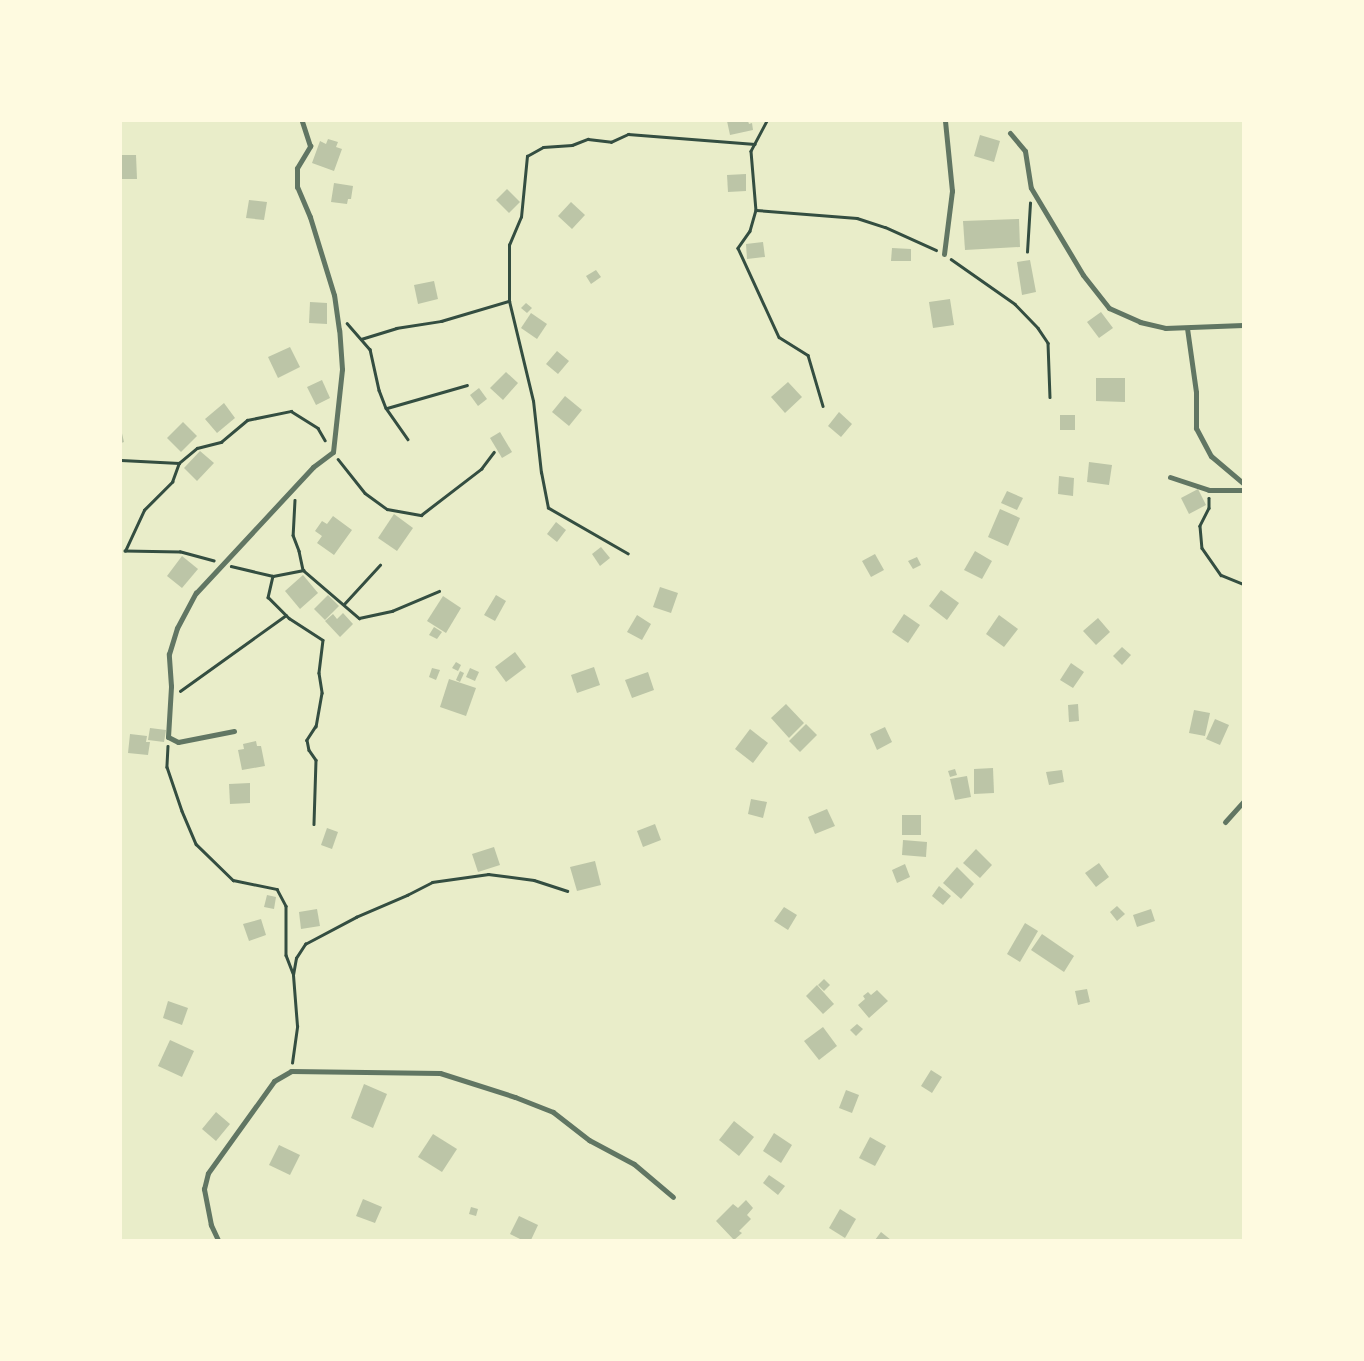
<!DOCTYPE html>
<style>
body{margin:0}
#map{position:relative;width:1364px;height:1361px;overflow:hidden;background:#e9edc9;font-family:Helvetica,sans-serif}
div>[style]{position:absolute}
.building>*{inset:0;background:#bcc5a7}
.path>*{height:2.5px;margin:-1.25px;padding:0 1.25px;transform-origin:1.25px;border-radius:1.25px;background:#344e41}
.minor>*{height:5px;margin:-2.5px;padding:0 2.5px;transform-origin:2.5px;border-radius:2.5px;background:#617663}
span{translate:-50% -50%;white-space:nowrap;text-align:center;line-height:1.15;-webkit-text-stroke:5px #fefae0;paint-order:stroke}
.frame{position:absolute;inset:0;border:122px solid #fefae0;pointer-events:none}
</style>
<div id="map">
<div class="building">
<div style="clip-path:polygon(727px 121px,748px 121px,749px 124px,752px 123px,753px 130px,730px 135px)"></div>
<div style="clip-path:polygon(980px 135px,1000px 141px,994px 162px,974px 156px)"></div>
<div style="clip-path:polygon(328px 139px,338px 142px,336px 147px,342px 149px,334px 171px,312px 163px,320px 141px,326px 144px)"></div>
<div style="clip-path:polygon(121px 155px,136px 155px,137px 179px,121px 179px)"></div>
<div style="clip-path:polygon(746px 174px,746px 191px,728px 192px,727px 175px)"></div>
<div style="clip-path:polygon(334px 183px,353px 186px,351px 199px,348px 199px,347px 204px,331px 202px)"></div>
<div style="clip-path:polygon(507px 189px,520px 202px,509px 213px,496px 200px)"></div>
<div style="clip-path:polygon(249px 200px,267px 202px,264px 220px,246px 218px)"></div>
<div style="clip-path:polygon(571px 202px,585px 215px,572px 229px,558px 216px)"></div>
<div style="clip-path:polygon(1019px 219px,1020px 247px,965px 250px,963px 221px)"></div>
<div style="clip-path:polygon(763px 242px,765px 257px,747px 259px,746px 244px)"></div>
<div style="clip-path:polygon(892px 248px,911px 249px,911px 261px,891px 261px)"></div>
<div style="clip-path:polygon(1030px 260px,1036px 292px,1022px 295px,1017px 262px)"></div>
<div style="clip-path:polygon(596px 270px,601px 277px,591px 284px,586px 276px)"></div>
<div style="clip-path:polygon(434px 281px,438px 299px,418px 304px,414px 285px)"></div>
<div style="clip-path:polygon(950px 299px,954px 325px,933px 328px,929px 302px)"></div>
<div style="clip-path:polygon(310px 302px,327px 303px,327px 324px,309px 323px)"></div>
<div style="clip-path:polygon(526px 303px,532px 308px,527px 313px,521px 308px)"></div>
<div style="clip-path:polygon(1101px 312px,1113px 328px,1099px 338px,1087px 322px)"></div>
<div style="clip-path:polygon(531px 313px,547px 324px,537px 339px,521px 328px)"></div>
<div style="clip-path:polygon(290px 347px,300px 367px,278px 378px,268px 357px)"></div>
<div style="clip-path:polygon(557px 351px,569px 361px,558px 374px,546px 364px)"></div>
<div style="clip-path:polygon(506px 372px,518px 383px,503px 400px,490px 388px)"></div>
<div style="clip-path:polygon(1096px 378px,1125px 378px,1125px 402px,1096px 401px)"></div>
<div style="clip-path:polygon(322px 380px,330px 398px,316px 405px,307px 387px)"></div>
<div style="clip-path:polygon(788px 382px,802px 397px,785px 413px,771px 397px)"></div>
<div style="clip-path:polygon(479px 388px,487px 399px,478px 406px,470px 395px)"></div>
<div style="clip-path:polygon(565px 396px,582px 410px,569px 426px,552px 412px)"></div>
<div style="clip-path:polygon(224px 403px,235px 418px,217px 433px,205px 419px)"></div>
<div style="clip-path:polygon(839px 412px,852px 424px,841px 437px,828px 426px)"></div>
<div style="clip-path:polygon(1060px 415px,1075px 415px,1075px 430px,1060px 430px)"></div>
<div style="clip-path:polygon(183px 422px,197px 436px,181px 452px,167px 438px)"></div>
<div style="clip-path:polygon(121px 429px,124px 442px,121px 443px)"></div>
<div style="clip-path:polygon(500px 432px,512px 452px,502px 458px,490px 438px)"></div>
<div style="clip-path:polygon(200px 451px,214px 463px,197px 481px,184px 468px)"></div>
<div style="clip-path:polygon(1089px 462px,1112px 465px,1109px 485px,1087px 482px)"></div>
<div style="clip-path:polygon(1059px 476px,1074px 478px,1073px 496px,1058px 494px)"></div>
<div style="clip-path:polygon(1198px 489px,1206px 505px,1189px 514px,1181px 498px)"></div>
<div style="clip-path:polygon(1007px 491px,1023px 498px,1017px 510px,1001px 503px)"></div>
<div style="clip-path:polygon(1000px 509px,1020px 518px,1008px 546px,988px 537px)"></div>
<div style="clip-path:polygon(394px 514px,413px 528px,397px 551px,378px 538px)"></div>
<div style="clip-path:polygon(333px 516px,352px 530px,334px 555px,317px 543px,322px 536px,315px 531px,322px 521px,327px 524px)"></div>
<div style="clip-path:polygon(556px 522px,566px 530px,557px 542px,547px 534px)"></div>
<div style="clip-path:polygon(601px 547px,610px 558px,600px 566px,592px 554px)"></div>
<div style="clip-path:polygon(975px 551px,992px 561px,982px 579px,964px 570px)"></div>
<div style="clip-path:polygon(875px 554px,884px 570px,871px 577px,862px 561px)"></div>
<div style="clip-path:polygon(182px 556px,198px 569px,182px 588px,167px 576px)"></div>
<div style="clip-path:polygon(917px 557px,921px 565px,913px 569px,908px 561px)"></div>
<div style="clip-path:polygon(303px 575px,318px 593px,300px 609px,285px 591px)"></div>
<div style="clip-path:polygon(660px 587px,678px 593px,671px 613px,653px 607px)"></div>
<div style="clip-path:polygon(941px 590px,959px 603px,947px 620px,929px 606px)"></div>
<div style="clip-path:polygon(328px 595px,339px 606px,325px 620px,314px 609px)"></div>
<div style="clip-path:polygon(496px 595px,506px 601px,495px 621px,484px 615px)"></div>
<div style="clip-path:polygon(443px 596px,461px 608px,446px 633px,427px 621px)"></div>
<div style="clip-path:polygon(343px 613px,353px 624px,340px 637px,325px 621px,333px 614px,337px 619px)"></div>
<div style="clip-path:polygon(904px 614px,920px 625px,908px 643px,892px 632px)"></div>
<div style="clip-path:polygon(637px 615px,651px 624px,642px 640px,627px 632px)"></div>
<div style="clip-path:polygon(999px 615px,1018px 629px,1004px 647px,986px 634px)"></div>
<div style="clip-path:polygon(1098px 618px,1110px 632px,1096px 645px,1083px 631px)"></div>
<div style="clip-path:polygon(434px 627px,442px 632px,437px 639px,429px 635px)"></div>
<div style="clip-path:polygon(1122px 647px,1131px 655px,1122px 665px,1113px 656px)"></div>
<div style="clip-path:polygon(515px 652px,526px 667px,506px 682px,495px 667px)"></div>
<div style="clip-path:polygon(456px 662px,461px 665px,458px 671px,452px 668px)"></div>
<div style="clip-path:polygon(1071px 663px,1084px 672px,1073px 688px,1060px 680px)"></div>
<div style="clip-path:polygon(594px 667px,600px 685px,577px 693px,571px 675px)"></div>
<div style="clip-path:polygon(432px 668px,440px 670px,436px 680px,429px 677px)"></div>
<div style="clip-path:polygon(470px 668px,479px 672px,475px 681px,466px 677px)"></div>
<div style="clip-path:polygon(460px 671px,464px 673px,460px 682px,456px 680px)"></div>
<div style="clip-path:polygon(648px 672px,654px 690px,632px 698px,625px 680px)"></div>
<div style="clip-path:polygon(449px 679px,476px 688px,466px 716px,440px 707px)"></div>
<div style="clip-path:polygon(786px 704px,804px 723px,789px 738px,771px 718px)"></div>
<div style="clip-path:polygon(1078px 704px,1079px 721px,1069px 722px,1068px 705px)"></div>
<div style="clip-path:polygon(1194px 710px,1210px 713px,1205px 736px,1189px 733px)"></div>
<div style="clip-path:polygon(1215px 719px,1229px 725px,1220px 745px,1206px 739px)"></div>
<div style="clip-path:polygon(806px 724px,817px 735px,800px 752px,789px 741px)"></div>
<div style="clip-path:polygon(885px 727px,892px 742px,877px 750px,870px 734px)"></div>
<div style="clip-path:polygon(150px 728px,166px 730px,164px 742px,148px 740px)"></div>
<div style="clip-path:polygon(750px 729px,768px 743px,753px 763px,735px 749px)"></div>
<div style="clip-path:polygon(130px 734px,147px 736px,146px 742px,150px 742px,148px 755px,128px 753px)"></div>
<div style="clip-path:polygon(256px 741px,257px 746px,261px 746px,265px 766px,242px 770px,238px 750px,244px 749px,243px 744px)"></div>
<div style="clip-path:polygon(993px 768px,994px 793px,974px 794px,974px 769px)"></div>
<div style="clip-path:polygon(955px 769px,957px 775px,950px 777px,948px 771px)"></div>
<div style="clip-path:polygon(1062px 770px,1064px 782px,1049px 785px,1046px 772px)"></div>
<div style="clip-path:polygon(967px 776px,971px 797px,955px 800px,950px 779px)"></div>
<div style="clip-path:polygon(250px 783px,250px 803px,230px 804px,229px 784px)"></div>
<div style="clip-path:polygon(751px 799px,767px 802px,763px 818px,748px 814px)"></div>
<div style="clip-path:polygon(827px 809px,835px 826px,815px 834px,808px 817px)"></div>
<div style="clip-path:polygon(902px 815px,921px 815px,921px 835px,902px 835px)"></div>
<div style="clip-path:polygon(655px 824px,661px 840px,643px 847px,637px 831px)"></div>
<div style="clip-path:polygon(327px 828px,338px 832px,332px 849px,321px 845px)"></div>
<div style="clip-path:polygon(903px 840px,927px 842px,926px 857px,902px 855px)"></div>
<div style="clip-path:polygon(494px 847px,500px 865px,478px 872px,472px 854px)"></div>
<div style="clip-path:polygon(976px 849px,992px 865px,980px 878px,963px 863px)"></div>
<div style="clip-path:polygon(595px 861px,601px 885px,577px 891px,570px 867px)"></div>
<div style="clip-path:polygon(1099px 863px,1109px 877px,1096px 887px,1085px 873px)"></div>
<div style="clip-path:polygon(905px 864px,910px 877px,897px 883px,892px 870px)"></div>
<div style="clip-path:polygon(957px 867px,974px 884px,961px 899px,943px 883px)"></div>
<div style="clip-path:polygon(939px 886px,951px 896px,943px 905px,932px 896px)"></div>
<div style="clip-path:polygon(267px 895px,276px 897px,274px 909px,264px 907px)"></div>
<div style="clip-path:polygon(1117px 906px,1125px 914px,1117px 921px,1110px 912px)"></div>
<div style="clip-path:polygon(784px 907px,797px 915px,788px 930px,774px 921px)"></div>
<div style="clip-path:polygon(317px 909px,320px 926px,301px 929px,299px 912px)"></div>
<div style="clip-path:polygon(1151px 909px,1155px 921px,1137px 927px,1133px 915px)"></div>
<div style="clip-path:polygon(261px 919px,266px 935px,249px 941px,243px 924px)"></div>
<div style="clip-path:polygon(1025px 923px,1038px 931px,1020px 962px,1007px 954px)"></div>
<div style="clip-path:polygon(1042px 934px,1074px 956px,1064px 972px,1031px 950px)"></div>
<div style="clip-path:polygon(824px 979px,830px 985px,824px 991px,818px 985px)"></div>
<div style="clip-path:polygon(817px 985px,834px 1004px,823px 1014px,806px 996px)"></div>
<div style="clip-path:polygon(1087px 989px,1090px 1002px,1078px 1005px,1075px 991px)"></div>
<div style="clip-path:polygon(877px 990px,888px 1001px,869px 1018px,858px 1005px,865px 999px,863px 996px,868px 992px,871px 995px)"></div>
<div style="clip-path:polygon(168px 1001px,188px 1008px,182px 1025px,163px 1018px)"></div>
<div style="clip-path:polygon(857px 1024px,863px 1029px,856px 1036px,850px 1030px)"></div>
<div style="clip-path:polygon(823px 1027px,837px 1046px,819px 1060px,804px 1041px)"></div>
<div style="clip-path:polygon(170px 1040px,194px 1051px,182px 1077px,158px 1066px)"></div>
<div style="clip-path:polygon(931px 1070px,942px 1077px,932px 1093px,921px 1086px)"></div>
<div style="clip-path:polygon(364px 1084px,387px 1094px,373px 1128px,351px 1118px)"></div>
<div style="clip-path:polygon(846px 1090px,859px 1095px,852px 1113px,839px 1108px)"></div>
<div style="clip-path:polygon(216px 1112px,230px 1124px,216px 1141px,202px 1129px)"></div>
<div style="clip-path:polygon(734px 1121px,754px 1137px,739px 1156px,719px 1140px)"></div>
<div style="clip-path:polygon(774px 1133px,792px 1145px,781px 1163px,763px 1151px)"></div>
<div style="clip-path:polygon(433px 1134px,457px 1149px,442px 1172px,418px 1157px)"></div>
<div style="clip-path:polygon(870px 1137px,886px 1146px,875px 1166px,859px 1158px)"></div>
<div style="clip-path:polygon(279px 1145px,300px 1155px,290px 1175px,269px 1165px)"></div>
<div style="clip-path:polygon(769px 1175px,785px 1186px,778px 1195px,763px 1183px)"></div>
<div style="clip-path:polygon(363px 1199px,382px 1207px,375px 1223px,356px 1216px)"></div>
<div style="clip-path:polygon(746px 1200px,753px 1208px,747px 1215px,751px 1219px,739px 1231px,742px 1233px,734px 1240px,716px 1221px,733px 1204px,738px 1208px)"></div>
<div style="clip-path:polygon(471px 1207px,478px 1209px,476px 1216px,469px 1214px)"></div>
<div style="clip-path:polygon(840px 1209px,856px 1219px,845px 1238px,829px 1228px)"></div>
<div style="clip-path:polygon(519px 1216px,538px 1225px,531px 1240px,522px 1240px,510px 1234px)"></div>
<div style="clip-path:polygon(881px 1232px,891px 1240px,875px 1240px)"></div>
</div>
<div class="path">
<div style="left:767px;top:121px;width:34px;rotate:118deg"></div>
<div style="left:751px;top:151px;width:59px;rotate:85.2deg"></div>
<div style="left:756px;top:210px;width:22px;rotate:106deg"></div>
<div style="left:750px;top:231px;width:21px;rotate:125deg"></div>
<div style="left:738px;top:248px;width:98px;rotate:65.3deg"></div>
<div style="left:779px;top:337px;width:34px;rotate:32deg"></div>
<div style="left:808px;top:355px;width:53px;rotate:73.6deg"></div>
<div style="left:756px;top:210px;width:101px;rotate:4.5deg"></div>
<div style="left:857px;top:218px;width:29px;rotate:18deg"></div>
<div style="left:885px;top:227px;width:56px;rotate:24.3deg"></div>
<div style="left:1027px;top:252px;width:49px;rotate:-86.5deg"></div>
<div style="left:951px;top:259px;width:78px;rotate:35.1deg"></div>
<div style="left:1015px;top:304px;width:33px;rotate:46deg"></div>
<div style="left:1038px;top:328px;width:18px;rotate:56deg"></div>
<div style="left:1048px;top:343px;width:54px;rotate:87.9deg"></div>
<div style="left:347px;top:323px;width:35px;rotate:49deg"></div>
<div style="left:370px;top:349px;width:42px;rotate:77.6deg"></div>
<div style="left:379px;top:390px;width:19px;rotate:69deg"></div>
<div style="left:386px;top:408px;width:38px;rotate:55deg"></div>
<div style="left:361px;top:339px;width:37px;rotate:-17deg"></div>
<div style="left:396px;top:328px;width:46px;rotate:-8.8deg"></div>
<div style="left:441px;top:321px;width:71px;rotate:-16.4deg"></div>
<div style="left:387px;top:408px;width:83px;rotate:-16deg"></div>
<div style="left:338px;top:459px;width:43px;rotate:51.5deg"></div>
<div style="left:365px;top:493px;width:27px;rotate:36deg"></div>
<div style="left:387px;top:509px;width:35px;rotate:10deg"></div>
<div style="left:421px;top:515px;width:76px;rotate:-37.5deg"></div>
<div style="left:481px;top:469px;width:21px;rotate:-53deg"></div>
<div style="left:121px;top:460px;width:58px;rotate:3deg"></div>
<div style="left:1209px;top:498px;width:10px;rotate:90deg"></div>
<div style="left:1209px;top:508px;width:20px;rotate:117deg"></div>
<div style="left:1200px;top:526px;width:22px;rotate:85deg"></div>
<div style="left:1202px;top:548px;width:33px;rotate:55deg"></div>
<div style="left:1221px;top:575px;width:24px;rotate:22deg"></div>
<div style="left:295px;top:500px;width:35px;rotate:93deg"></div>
<div style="left:293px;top:535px;width:17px;rotate:69deg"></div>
<div style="left:299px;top:551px;width:19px;rotate:78deg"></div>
<div style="left:303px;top:570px;width:74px;rotate:40.6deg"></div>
<div style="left:359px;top:618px;width:34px;rotate:-12deg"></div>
<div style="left:392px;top:611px;width:51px;rotate:-23.1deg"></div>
<div style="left:628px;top:554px;width:92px;rotate:-150.1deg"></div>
<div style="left:548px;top:508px;width:36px;rotate:-101deg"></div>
<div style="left:541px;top:473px;width:72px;rotate:-96.3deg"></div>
<div style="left:533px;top:401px;width:103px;rotate:-103.5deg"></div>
<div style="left:509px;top:301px;width:56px;rotate:-90deg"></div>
<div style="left:509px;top:245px;width:30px;rotate:-67deg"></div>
<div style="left:521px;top:217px;width:61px;rotate:-84.4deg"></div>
<div style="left:527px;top:156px;width:18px;rotate:-29deg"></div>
<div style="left:543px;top:147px;width:29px;rotate:-4deg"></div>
<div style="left:572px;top:145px;width:17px;rotate:-21deg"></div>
<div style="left:588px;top:139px;width:23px;rotate:7deg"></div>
<div style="left:611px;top:142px;width:19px;rotate:-25deg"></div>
<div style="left:628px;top:134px;width:127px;rotate:4.5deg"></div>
<div style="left:214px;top:561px;width:35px;rotate:-165deg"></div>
<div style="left:180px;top:552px;width:55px;rotate:-179deg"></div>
<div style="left:125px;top:551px;width:45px;rotate:-65.1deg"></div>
<div style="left:144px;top:510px;width:40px;rotate:-45deg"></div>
<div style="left:172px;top:482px;width:20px;rotate:-70deg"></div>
<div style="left:179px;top:463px;width:23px;rotate:-40deg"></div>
<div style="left:197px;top:448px;width:25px;rotate:-14deg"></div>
<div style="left:221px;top:442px;width:34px;rotate:-40deg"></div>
<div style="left:247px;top:420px;width:45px;rotate:-11.6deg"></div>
<div style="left:291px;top:411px;width:32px;rotate:32deg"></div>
<div style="left:318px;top:428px;width:14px;rotate:60deg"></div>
<div style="left:231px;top:566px;width:43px;rotate:13.4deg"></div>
<div style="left:273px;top:576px;width:31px;rotate:-11deg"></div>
<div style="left:273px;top:576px;width:22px;rotate:103deg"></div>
<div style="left:268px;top:597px;width:30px;rotate:45deg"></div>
<div style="left:289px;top:618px;width:40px;rotate:32.9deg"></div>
<div style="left:323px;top:640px;width:33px;rotate:97deg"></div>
<div style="left:319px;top:673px;width:20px;rotate:81deg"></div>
<div style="left:322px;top:693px;width:34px;rotate:100deg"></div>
<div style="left:316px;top:726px;width:17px;rotate:123deg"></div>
<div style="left:307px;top:740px;width:10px;rotate:79deg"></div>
<div style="left:309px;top:750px;width:12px;rotate:55deg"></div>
<div style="left:316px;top:760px;width:64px;rotate:91.8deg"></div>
<div style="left:344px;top:604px;width:53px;rotate:-47.3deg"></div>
<div style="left:180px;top:691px;width:130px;rotate:-35.6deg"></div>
<div style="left:168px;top:746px;width:21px;rotate:93deg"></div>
<div style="left:167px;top:767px;width:46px;rotate:71.2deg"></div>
<div style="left:182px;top:811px;width:36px;rotate:67deg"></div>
<div style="left:196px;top:844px;width:52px;rotate:44.2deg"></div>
<div style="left:233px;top:880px;width:45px;rotate:11.6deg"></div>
<div style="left:277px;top:889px;width:19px;rotate:62deg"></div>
<div style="left:286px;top:906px;width:49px;rotate:90deg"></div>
<div style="left:286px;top:955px;width:19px;rotate:69deg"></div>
<div style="left:292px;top:1063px;width:37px;rotate:-82deg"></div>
<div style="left:297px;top:1026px;width:51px;rotate:-94.5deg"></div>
<div style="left:293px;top:975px;width:17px;rotate:-80deg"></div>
<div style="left:296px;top:958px;width:17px;rotate:-57deg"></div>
<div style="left:305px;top:944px;width:58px;rotate:-27.9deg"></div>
<div style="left:356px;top:917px;width:56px;rotate:-23.3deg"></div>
<div style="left:407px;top:895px;width:28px;rotate:-27deg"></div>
<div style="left:432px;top:882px;width:57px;rotate:-8.1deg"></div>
<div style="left:488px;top:874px;width:46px;rotate:7.4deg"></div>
<div style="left:534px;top:880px;width:35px;rotate:18deg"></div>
</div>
<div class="minor">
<div style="left:1010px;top:133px;width:23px;rotate:50deg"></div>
<div style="left:1025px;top:151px;width:37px;rotate:81deg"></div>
<div style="left:1031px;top:188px;width:101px;rotate:59.1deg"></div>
<div style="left:1083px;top:275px;width:42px;rotate:51.8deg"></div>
<div style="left:1109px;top:308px;width:34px;rotate:24deg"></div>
<div style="left:1140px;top:322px;width:26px;rotate:13deg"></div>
<div style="left:1165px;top:328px;width:78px;rotate:-2.2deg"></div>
<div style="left:944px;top:254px;width:64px;rotate:-82.8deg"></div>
<div style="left:952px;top:191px;width:70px;rotate:-95.7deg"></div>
<div style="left:1187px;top:328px;width:65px;rotate:82deg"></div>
<div style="left:1196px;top:392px;width:36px;rotate:90deg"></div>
<div style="left:1196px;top:428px;width:32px;rotate:62deg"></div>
<div style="left:1211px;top:456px;width:42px;rotate:40.2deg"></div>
<div style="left:1170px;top:477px;width:41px;rotate:18.4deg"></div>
<div style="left:1209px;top:490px;width:34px"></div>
<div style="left:234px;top:731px;width:57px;rotate:168.9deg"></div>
<div style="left:178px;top:742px;width:11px;rotate:-153deg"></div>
<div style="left:168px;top:737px;width:51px;rotate:-86.6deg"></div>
<div style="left:171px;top:686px;width:32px;rotate:-94deg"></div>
<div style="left:169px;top:654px;width:27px;rotate:-73deg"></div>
<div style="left:177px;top:628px;width:40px;rotate:-62deg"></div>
<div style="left:196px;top:593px;width:172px;rotate:-47.1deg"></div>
<div style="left:313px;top:467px;width:25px;rotate:-37deg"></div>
<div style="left:333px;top:452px;width:83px;rotate:-83.8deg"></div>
<div style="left:342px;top:369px;width:39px;rotate:-94deg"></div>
<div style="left:339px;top:330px;width:35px;rotate:-98deg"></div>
<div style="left:334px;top:295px;width:82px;rotate:-107.1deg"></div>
<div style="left:310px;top:217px;width:33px;rotate:-113deg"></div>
<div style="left:297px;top:187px;width:19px;rotate:-90deg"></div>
<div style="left:297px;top:168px;width:26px;rotate:-59deg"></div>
<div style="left:310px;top:146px;width:26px;rotate:-108deg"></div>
<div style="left:1225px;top:822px;width:27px;rotate:-48deg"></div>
<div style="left:218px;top:1240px;width:17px;rotate:-115deg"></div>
<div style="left:211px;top:1225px;width:37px;rotate:-101deg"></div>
<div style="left:204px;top:1189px;width:16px;rotate:-76deg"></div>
<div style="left:208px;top:1173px;width:113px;rotate:-54.3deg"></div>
<div style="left:274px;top:1081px;width:20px;rotate:-30deg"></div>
<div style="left:291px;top:1071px;width:149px;rotate:0.8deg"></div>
<div style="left:440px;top:1073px;width:79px;rotate:17.7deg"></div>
<div style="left:515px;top:1097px;width:41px;rotate:21.5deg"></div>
<div style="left:553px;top:1112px;width:46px;rotate:37.9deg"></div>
<div style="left:589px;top:1140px;width:51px;rotate:28.1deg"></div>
<div style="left:634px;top:1164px;width:51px;rotate:40.2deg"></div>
</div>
<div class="frame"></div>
</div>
